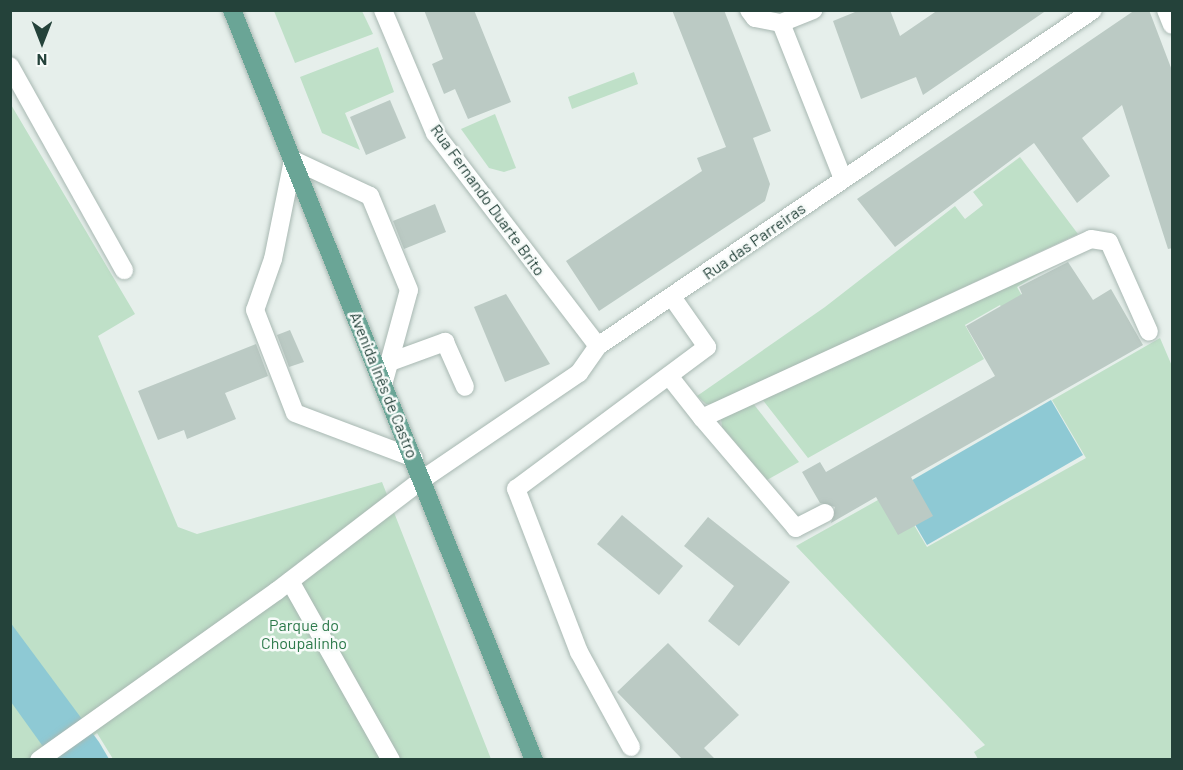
<!DOCTYPE html>
<meta charset="utf-8">
<style>
body{margin:0}
#map{position:relative;width:1183px;height:770px;overflow:hidden;background:#e6efeb;font-family:Barlow,sans-serif}
div>[style]{position:absolute}
.green>*{inset:0;background:#bfe0c8}
.water>*{inset:0;background:#8ec9d4}
.building>*{inset:0;background:#bbcac4}
.roads{filter:drop-shadow(0 0 2px #a8b8b2) drop-shadow(0 0 2px #a8b8b2)}
.minor>*{height:18px;margin:-9px;padding:0 9px;transform-origin:9px;border-radius:9px;background:#fff}
.major>*{height:18px;margin:-9px;padding:0 9px;transform-origin:9px;border-radius:9px;background:#6aa596}
span{translate:-50% -50%;white-space:nowrap;text-align:center;line-height:1.15;-webkit-text-stroke:5px #f7fbf9;paint-order:stroke}
.street-label{font-size:16px;color:#24423a}
.park-label{font-size:16px;color:#2d7a4b}
.frame{position:absolute;inset:0;border:12px solid #24423a;pointer-events:none}
.north{position:absolute;left:12px;top:12px;width:60px;height:60px;-webkit-text-stroke:4px #f7fbf9;paint-order:stroke;rotate:180deg;font-size:16px;font-weight:700;line-height:24px;text-align:center;color:#24423a}
.north::after{content:'';display:block;margin:auto;width:21px;height:27px;background:#24423a;clip-path:polygon(50% 0,100% 100%,50% 72%,0 100%)}
</style>
<div id="map">
<div class="green">
<div style="clip-path:polygon(274px 11px,362px 11px,373px 34px,295px 63px)"></div>
<div style="clip-path:polygon(378px 47px,394px 92px,345px 113px,360px 150px,322px 133px,300px 77px)"></div>
<div style="clip-path:polygon(634px 72px,638px 84px,572px 109px,568px 97px)"></div>
<div style="clip-path:polygon(10px 103px,135px 314px,98px 336px,178px 527px,197px 534px,382px 482px,491px 759px,113px 759px,97px 733px,63px 759px,11px 759px)"></div>
<div style="clip-path:polygon(495px 114px,516px 168px,504px 172px,489px 168px,461px 129px)"></div>
<div style="clip-path:polygon(1020px 157px,1078px 234px,713px 404px,706px 404px,697px 396px,825px 307px,955px 206px,965px 219px,983px 205px,973px 192px)"></div>
<div style="clip-path:polygon(1068px 257px,1017px 287px,1047px 339px,1027px 350px,1000px 305px,965px 325px,984px 359px,808px 458px,762px 399px)"></div>
<div style="clip-path:polygon(1160px 338px,1172px 366px,1172px 759px,978px 759px,974px 752px,985px 745px,796px 546px,894px 491px,927px 547px,1086px 458px,1052px 400px)"></div>
<div style="clip-path:polygon(752px 402px,799px 462px,767px 480px,722px 427px,721px 419px)"></div>
</div>
<div class="water">
<div style="clip-path:polygon(1051px 400px,1083px 455px,927px 545px,895px 490px)"></div>
<div style="clip-path:polygon(10px 622px,99px 742px,109px 759px,52px 759px,11px 702px)"></div>
</div>
<div class="building">
<div style="clip-path:polygon(424px 10px,474px 10px,511px 102px,468px 119px,455px 89px,444px 94px,432px 64px,443px 59px)"></div>
<div style="clip-path:polygon(672px 10px,724px 10px,771px 131px,753px 138px,770px 184px,765px 201px,599px 311px,566px 261px,702px 171px,697px 158px,726px 147px)"></div>
<div style="clip-path:polygon(860px 10px,890px 10px,900px 36px,938px 10px,1047px 10px,923px 95px,916px 77px,861px 99px,833px 21px)"></div>
<div style="clip-path:polygon(1135px 10px,1149px 10px,1173px 73px,1173px 248px,1168px 249px,1122px 105px,1082px 138px,1110px 176px,1077px 203px,1034px 143px,895px 247px,857px 199px)"></div>
<div style="clip-path:polygon(390px 100px,406px 138px,366px 155px,350px 117px)"></div>
<div style="clip-path:polygon(435px 204px,446px 232px,404px 249px,393px 221px)"></div>
<div style="clip-path:polygon(1068px 262px,1093px 300px,1111px 289px,1143px 345px,911px 477px,933px 516px,898px 535px,876px 497px,831px 523px,835px 507px,820px 503px,802px 472px,820px 462px,826px 472px,995px 376px,966px 326px,1022px 294px,1019px 287px)"></div>
<div style="clip-path:polygon(506px 294px,550px 364px,505px 382px,474px 307px)"></div>
<div style="clip-path:polygon(290px 330px,304px 362px,289px 367px,277px 335px)"></div>
<div style="clip-path:polygon(256px 344px,268px 376px,225px 393px,236px 419px,187px 439px,184px 430px,158px 440px,138px 391px)"></div>
<div style="clip-path:polygon(622px 515px,683px 566px,659px 595px,597px 544px)"></div>
<div style="clip-path:polygon(708px 517px,790px 582px,739px 646px,708px 621px,734px 586px,684px 546px)"></div>
<div style="clip-path:polygon(668px 643px,739px 715px,704px 748px,715px 759px,682px 759px,617px 692px)"></div>
</div>
<div class="roads">
<div class="minor">
<div style="left:383px;top:10px;width:134px;rotate:67.1deg"></div>
<div style="left:435px;top:133px;width:268px;rotate:52.6deg"></div>
<div style="left:749px;top:10px;width:10px;rotate:53deg"></div>
<div style="left:755px;top:18px;width:26px;rotate:11deg"></div>
<div style="left:781px;top:23px;width:168px;rotate:68.3deg"></div>
<div style="left:1166px;top:10px;width:16px;rotate:68deg"></div>
<div style="left:781px;top:23px;width:35px;rotate:-22deg"></div>
<div style="left:10px;top:66px;width:234px;rotate:60.8deg"></div>
<div style="left:390px;top:362px;width:59px;rotate:-20deg"></div>
<div style="left:445px;top:342px;width:49px;rotate:66deg"></div>
<div style="left:669px;top:376px;width:53px;rotate:51.8deg"></div>
<div style="left:383px;top:385px;width:98px;rotate:-74.7deg"></div>
<div style="left:409px;top:290px;width:102px;rotate:-112.5deg"></div>
<div style="left:370px;top:196px;width:85px;rotate:-154.9deg"></div>
<div style="left:293px;top:160px;width:101px;rotate:101.4deg"></div>
<div style="left:273px;top:259px;width:54px;rotate:109.4deg"></div>
<div style="left:255px;top:310px;width:110px;rotate:68.8deg"></div>
<div style="left:295px;top:413px;width:127px;rotate:20.7deg"></div>
<div style="left:825px;top:513px;width:33px;rotate:153deg"></div>
<div style="left:796px;top:528px;width:145px;rotate:-130.5deg"></div>
<div style="left:702px;top:418px;width:428px;rotate:-24.7deg"></div>
<div style="left:1091px;top:239px;width:18px;rotate:9deg"></div>
<div style="left:1109px;top:242px;width:98px;rotate:66deg"></div>
<div style="left:290px;top:581px;width:206px;rotate:60.6deg"></div>
<div style="left:631px;top:747px;width:108px;rotate:-118.7deg"></div>
<div style="left:579px;top:652px;width:175px;rotate:-111.1deg"></div>
<div style="left:516px;top:489px;width:238px;rotate:-36.6deg"></div>
<div style="left:707px;top:347px;width:61px;rotate:-125deg"></div>
<div style="left:39px;top:760px;width:292px;rotate:-35.4deg"></div>
<div style="left:277px;top:591px;width:184px;rotate:-37.5deg"></div>
<div style="left:423px;top:479px;width:189px;rotate:-34.2deg"></div>
<div style="left:579px;top:373px;width:33px;rotate:-55deg"></div>
<div style="left:598px;top:346px;width:598px;rotate:-34.17deg"></div>
</div>
<div class="major">
<div style="left:232px;top:10px;width:809px;rotate:68.07deg"></div>
</div>
</div>
<div class="street-label">
<span style="left:488px;top:200px;rotate:54deg">Rua Fernando Duarte Brito</span>
<span style="left:754px;top:241px;rotate:-35deg">Rua das Parreiras</span>
<span style="left:384px;top:385px;rotate:68deg">Avenida Inês de Castro</span>
</div>
<div class="park-label">
<span style="left:304px;top:634px">Parque do<br>Choupalinho</span>
</div>
<div class="frame"></div>
<div class="north">N</div>
</div>
